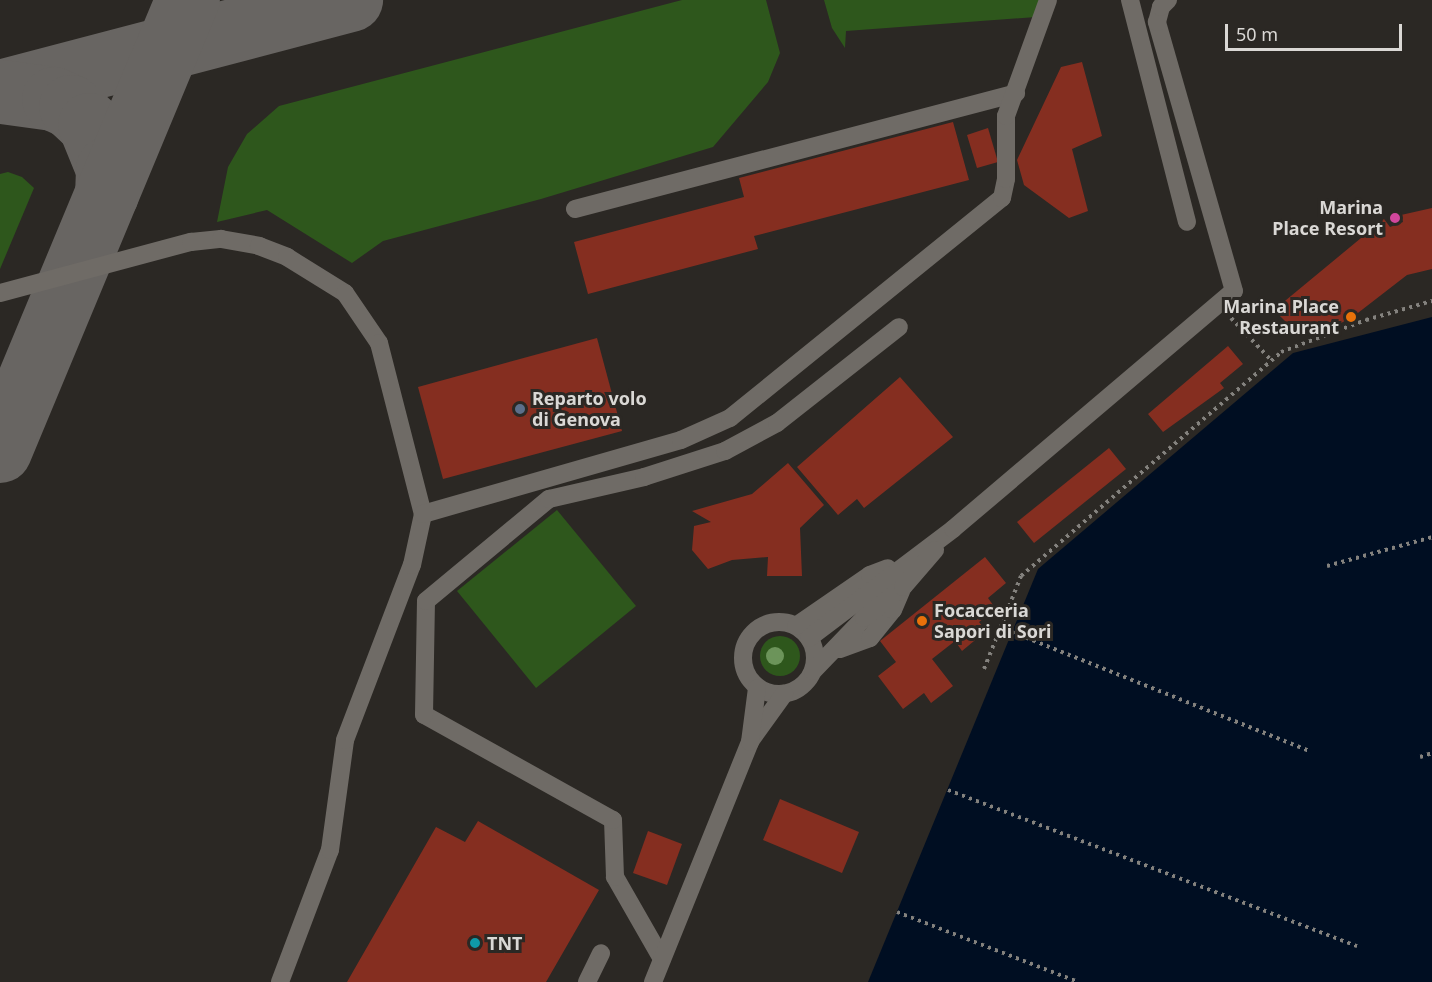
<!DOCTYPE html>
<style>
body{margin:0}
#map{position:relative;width:1432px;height:982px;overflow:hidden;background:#2b2824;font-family:"Noto Sans",sans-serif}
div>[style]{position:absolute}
.green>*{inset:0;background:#2e571c}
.round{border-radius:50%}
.water>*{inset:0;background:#000e22}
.taxiway>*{height:64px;margin:-32px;padding:0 32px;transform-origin:32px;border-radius:32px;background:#686562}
.building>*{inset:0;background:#852e20}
.path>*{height:4px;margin-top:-2px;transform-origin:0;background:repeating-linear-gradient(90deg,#84827e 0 3px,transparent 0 7.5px)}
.minor>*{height:18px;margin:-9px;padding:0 9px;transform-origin:9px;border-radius:9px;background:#6f6b66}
.minor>.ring{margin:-9px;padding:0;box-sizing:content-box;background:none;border:18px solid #6f6b66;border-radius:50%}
.trees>*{width:18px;height:18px;margin:-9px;border-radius:50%;background:#6c945a}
.dots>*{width:16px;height:16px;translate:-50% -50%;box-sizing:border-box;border:3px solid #2b2824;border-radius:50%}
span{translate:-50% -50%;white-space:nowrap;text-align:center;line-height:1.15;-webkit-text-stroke:6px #2b2824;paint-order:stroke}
.poi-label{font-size:18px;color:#dad8d5;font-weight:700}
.right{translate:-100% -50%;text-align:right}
.left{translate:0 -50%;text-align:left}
.scale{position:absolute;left:1225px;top:24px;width:177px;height:27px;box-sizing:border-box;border:3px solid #dad8d5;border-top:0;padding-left:8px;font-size:18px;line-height:21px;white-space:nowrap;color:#dad8d5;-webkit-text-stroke:4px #2b2824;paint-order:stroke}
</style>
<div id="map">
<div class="green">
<div style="clip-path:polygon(682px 0,766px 0,780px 53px,768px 82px,713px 147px,541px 199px,383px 241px,352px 263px,267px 210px,217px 222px,228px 167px,247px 134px,279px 106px)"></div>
<div style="clip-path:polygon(824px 0,1042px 0,1036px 17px,846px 31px,845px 48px,832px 28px)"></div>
<div style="clip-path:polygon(8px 172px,22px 177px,34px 188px,0 269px,0 174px)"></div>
<div style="clip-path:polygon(557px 510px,636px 606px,536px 688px,457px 591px)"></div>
<div class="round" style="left:760px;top:636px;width:40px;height:40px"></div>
</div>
<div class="water">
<div style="clip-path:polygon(1432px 317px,1432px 982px,868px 982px,1038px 569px,1293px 353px)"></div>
</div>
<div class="taxiway">
<div style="left:0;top:92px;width:363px;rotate:-14.7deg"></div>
<div style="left:2px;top:92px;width:52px;rotate:7.7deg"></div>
<div style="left:54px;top:99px;width:19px;rotate:25deg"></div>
<div style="left:71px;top:107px;width:26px;rotate:43deg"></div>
<div style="left:90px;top:125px;width:48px;rotate:67.8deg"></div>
<div style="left:108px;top:169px;width:25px;rotate:92deg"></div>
<div style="left:0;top:451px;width:489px;rotate:-67.4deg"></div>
</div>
<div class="building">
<div style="clip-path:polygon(1082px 62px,1102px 136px,1072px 149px,1088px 211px,1069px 218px,1024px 185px,1017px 160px,1061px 67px)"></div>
<div style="clip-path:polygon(953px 122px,969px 180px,754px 236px,758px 249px,588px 294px,574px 242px,744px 197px,739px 178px)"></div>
<div style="clip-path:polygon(988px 128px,998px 162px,977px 168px,967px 135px)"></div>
<div style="clip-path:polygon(1432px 208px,1432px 269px,1407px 275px,1354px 316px,1330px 329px,1309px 330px,1289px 325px,1274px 310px,1384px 219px,1390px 227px,1403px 222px,1401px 215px)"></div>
<div style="clip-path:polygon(597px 338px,622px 431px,443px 479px,418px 387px)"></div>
<div style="clip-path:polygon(1228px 346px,1243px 364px,1220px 383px,1224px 388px,1163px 432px,1148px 414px)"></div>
<div style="clip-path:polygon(900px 377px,953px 437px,864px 508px,857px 499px,838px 515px,797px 467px)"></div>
<div style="clip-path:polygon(1109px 448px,1126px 469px,1034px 543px,1017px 522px)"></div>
<div style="clip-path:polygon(788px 463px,824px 505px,800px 528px,802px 576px,767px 576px,768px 557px,732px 560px,708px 569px,692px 550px,694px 526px,711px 522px,692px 511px,752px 494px)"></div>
<div style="clip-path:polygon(985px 557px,1006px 583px,988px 598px,996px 609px,979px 622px,986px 631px,962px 651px,955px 641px,932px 659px,953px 686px,931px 703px,924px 693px,903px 709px,878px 676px,896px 662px,880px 641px)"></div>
<div style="clip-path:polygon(780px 799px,859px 832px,842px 873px,763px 840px)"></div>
<div style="clip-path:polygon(478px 821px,599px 890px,546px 982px,347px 982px,436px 827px,465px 842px)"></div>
<div style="clip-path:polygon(648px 831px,682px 844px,667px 885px,633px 873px)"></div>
</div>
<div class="path">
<div style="left:1231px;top:318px;width:59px;rotate:46.4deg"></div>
<div style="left:1327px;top:566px;width:109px;rotate:-15.4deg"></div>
<div style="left:1012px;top:632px;width:320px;rotate:21.8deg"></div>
<div style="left:984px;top:669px;width:100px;rotate:-68.3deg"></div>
<div style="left:1021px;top:576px;width:343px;rotate:-40.7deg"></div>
<div style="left:1281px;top:352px;width:91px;rotate:-20.6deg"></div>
<div style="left:1366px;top:320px;width:69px;rotate:-16.1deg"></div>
<div style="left:1420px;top:757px;width:13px;rotate:-18deg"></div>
<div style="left:948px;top:790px;width:438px;rotate:20.9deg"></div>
<div style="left:897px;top:912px;width:194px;rotate:21.1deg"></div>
</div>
<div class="minor">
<div style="left:1130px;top:0;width:229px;rotate:75.6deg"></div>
<div style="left:575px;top:209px;width:456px;rotate:-14.7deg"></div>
<div style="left:0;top:293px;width:198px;rotate:-15deg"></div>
<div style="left:191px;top:242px;width:30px;rotate:-6deg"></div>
<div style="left:221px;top:239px;width:39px;rotate:10deg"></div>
<div style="left:259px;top:246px;width:30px;rotate:21deg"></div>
<div style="left:287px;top:257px;width:68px;rotate:31.8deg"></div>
<div style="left:345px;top:293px;width:60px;rotate:55.8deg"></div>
<div style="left:379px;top:343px;width:177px;rotate:75.6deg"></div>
<div class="ring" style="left:743px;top:622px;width:54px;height:54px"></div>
<div style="left:796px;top:626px;width:90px;rotate:-34.6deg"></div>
<div style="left:870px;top:575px;width:19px;rotate:-21deg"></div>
<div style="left:809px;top:638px;width:181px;rotate:-37.1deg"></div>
<div style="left:953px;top:529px;width:368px;rotate:-40.3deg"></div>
<div style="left:1234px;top:291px;width:280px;rotate:-106deg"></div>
<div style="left:1157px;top:22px;width:16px;rotate:-75deg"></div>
<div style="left:1161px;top:7px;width:10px;rotate:-45deg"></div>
<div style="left:840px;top:649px;width:32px;rotate:-20deg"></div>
<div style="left:870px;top:638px;width:36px;rotate:-51deg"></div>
<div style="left:893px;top:610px;width:21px;rotate:-67deg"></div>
<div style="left:813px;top:671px;width:74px;rotate:-46.1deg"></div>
<div style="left:864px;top:618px;width:50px;rotate:-38.5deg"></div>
<div style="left:903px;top:587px;width:49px;rotate:-49.1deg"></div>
<div style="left:751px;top:740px;width:57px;rotate:-54.3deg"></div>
<div style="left:662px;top:959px;width:95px;rotate:-119.8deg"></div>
<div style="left:615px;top:877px;width:57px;rotate:-92deg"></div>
<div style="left:613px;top:820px;width:216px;rotate:-150.9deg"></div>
<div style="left:424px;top:715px;width:114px;rotate:-89deg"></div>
<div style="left:426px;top:601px;width:160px;rotate:-39.7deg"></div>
<div style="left:549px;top:499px;width:98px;rotate:-13deg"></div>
<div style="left:644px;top:477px;width:85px;rotate:-17.8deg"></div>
<div style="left:725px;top:451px;width:59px;rotate:-28.3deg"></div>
<div style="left:777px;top:423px;width:155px;rotate:-38.2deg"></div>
<div style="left:280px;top:982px;width:141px;rotate:-69.3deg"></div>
<div style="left:330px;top:850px;width:111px;rotate:-82.2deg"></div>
<div style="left:345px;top:740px;width:187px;rotate:-69.1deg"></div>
<div style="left:412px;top:565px;width:52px;rotate:-77.8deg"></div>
<div style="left:423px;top:514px;width:268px;rotate:-16deg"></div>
<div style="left:681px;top:440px;width:54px;rotate:-24.2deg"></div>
<div style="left:730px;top:418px;width:350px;rotate:-39deg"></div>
<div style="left:1002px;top:198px;width:19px;rotate:-78deg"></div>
<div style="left:1006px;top:179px;width:63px;rotate:-90deg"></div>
<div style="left:1006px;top:116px;width:123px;rotate:-70.1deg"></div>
<div style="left:587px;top:982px;width:32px;rotate:-64deg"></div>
<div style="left:653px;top:982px;width:259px;rotate:-68deg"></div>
<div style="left:750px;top:742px;width:54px;rotate:-82.6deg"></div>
</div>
<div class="trees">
<div style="left:775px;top:656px"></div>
</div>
<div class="dots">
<div style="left:1395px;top:218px;background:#d1479c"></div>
<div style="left:1351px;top:317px;background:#e8710a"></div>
<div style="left:520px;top:409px;background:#5c6f8a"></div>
<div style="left:922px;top:621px;background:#e8710a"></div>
<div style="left:475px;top:943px;background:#0f9aa8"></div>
</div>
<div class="poi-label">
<span class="right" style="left:1383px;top:218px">Marina<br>Place Resort</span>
<span class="right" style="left:1339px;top:317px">Marina Place<br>Restaurant</span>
<span class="left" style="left:532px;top:409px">Reparto volo<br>di Genova</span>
<span class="left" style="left:934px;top:621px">Focacceria<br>Sapori di Sori</span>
<span class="left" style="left:487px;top:943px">TNT</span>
</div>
<div class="scale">50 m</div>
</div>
